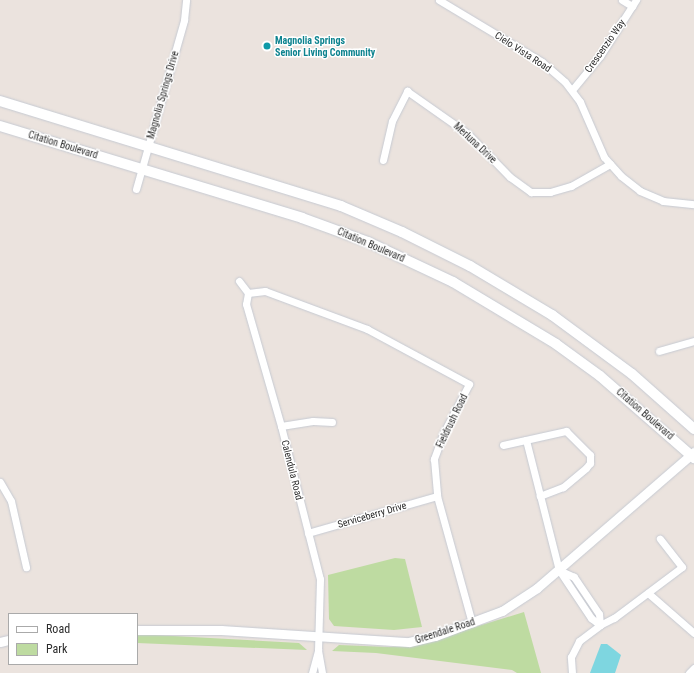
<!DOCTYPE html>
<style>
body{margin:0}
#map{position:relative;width:694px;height:673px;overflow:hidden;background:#ebe3de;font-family:"Roboto Condensed",sans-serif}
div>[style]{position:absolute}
.green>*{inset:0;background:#bedba1}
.water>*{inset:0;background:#7ed6e0}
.roads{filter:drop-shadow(0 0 1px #c6cad2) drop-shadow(0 0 1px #c6cad2)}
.minor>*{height:7px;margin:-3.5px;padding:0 3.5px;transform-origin:3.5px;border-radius:3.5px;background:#fff}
.tertiary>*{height:9px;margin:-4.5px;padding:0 4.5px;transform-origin:4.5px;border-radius:4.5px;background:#fff}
.secondary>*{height:10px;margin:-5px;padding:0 5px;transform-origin:5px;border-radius:5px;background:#fff}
.dots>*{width:11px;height:11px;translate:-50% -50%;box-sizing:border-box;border:2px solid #fff;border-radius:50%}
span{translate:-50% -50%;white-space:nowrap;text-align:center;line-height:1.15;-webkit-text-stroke:3px #fff;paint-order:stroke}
.culture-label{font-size:10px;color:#0d838f;font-weight:700}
.left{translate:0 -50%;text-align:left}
.street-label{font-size:10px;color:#2b2b2b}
.legend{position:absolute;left:8px;top:613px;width:130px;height:52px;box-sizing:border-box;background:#fff;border:1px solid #aaa;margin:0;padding:5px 7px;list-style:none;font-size:12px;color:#2b2b2b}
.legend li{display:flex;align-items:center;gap:8px;height:20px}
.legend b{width:20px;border:1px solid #aaa}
</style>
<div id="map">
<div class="green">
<div style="clip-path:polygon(395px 558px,405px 559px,422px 627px,394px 630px,334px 626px,329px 619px,328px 575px)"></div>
<div style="clip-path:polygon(524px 612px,541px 673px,517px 673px,512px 670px,376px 653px,332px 651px,339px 645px,390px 647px,416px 645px)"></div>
<div style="clip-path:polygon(137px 634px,299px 643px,307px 650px,137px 643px)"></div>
</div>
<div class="water">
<div style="clip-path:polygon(601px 644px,607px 644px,621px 655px,615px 673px,590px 673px)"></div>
</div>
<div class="roads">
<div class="minor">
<div style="left:439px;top:0;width:120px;rotate:31deg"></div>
<div style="left:542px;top:62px;width:30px;rotate:41deg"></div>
<div style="left:565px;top:82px;width:25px;rotate:53deg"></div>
<div style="left:580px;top:102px;width:60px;rotate:66.4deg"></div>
<div style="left:604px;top:157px;width:25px;rotate:48deg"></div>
<div style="left:621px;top:176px;width:24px;rotate:38deg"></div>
<div style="left:640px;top:191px;width:25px;rotate:23deg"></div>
<div style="left:663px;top:201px;width:31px;rotate:6deg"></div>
<div style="left:622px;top:0;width:12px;rotate:31deg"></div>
<div style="left:572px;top:90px;width:44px;rotate:-50.5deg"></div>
<div style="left:600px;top:56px;width:67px;rotate:-57.3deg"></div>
<div style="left:383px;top:160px;width:40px;rotate:-77deg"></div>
<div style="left:392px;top:121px;width:34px;rotate:-63deg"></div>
<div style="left:407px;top:91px;width:75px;rotate:35.2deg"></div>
<div style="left:468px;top:134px;width:60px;rotate:45.7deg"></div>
<div style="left:510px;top:177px;width:26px;rotate:36deg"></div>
<div style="left:531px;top:192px;width:19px"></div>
<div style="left:550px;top:192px;width:22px;rotate:-16deg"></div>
<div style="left:571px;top:186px;width:45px;rotate:-29.4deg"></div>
<div style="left:136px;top:189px;width:176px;rotate:-74.1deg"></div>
<div style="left:184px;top:20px;width:20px;rotate:-84deg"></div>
<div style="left:239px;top:281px;width:15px;rotate:53deg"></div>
<div style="left:248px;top:293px;width:17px;rotate:-7deg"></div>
<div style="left:265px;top:291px;width:109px;rotate:20.4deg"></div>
<div style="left:367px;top:329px;width:116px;rotate:28.3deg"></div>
<div style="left:469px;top:384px;width:56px;rotate:117.5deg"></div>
<div style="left:443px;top:434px;width:27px;rotate:110deg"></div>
<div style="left:434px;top:459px;width:37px;rotate:85deg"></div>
<div style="left:437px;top:496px;width:132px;rotate:74.6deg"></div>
<div style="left:248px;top:293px;width:11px;rotate:100deg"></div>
<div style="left:246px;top:304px;width:127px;rotate:74deg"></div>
<div style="left:281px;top:426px;width:158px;rotate:75.7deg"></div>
<div style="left:320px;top:579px;width:71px;rotate:91.6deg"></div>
<div style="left:318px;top:650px;width:23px;rotate:80deg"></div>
<div style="left:659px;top:351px;width:36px;rotate:-16deg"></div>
<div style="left:281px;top:426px;width:32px;rotate:-9deg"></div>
<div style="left:313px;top:421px;width:19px;rotate:3deg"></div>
<div style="left:526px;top:440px;width:134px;rotate:75.8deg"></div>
<div style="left:559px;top:570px;width:58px;rotate:56.3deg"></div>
<div style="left:591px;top:618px;width:11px;rotate:38deg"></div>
<div style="left:600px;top:625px;width:11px;rotate:-95deg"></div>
<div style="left:599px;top:614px;width:45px;rotate:-124deg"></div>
<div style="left:574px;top:577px;width:17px;rotate:-155deg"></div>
<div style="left:503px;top:445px;width:65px;rotate:-12.5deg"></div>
<div style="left:566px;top:431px;width:34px;rotate:45deg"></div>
<div style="left:590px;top:455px;width:8px;rotate:90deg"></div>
<div style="left:590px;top:463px;width:6px;rotate:129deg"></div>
<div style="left:586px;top:468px;width:30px;rotate:140deg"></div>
<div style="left:563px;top:487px;width:25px;rotate:159deg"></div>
<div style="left:0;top:482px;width:22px;rotate:60deg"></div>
<div style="left:11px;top:501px;width:68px;rotate:77.2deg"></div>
<div style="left:308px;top:533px;width:134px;rotate:-16deg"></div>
<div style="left:648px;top:593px;width:61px;rotate:41deg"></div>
<div style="left:312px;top:673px;width:24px;rotate:-75deg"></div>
<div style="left:572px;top:673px;width:16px;rotate:-94deg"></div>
<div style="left:571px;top:657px;width:18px;rotate:-63deg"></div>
<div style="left:579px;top:641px;width:26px;rotate:-37deg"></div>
<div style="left:600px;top:625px;width:16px;rotate:-27deg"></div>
<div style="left:614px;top:618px;width:85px;rotate:-36.9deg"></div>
<div style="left:682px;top:567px;width:36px;rotate:-128deg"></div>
<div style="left:689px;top:673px;width:7px;rotate:-45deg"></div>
</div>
<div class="tertiary">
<div style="left:137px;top:630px;width:84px"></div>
<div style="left:221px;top:630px;width:188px;rotate:3.7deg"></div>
<div style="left:409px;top:642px;width:27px;rotate:-13deg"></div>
<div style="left:435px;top:636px;width:72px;rotate:-20.5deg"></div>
<div style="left:502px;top:611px;width:42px;rotate:-33.3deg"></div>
<div style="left:537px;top:588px;width:208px;rotate:-40.9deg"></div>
<div style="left:0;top:642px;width:9px;rotate:-13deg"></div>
</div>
<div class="secondary">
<div style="left:0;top:101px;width:357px;rotate:17.1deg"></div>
<div style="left:341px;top:206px;width:66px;rotate:23.1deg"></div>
<div style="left:402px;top:232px;width:76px;rotate:26.6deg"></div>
<div style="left:470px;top:266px;width:96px;rotate:30.9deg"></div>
<div style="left:552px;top:315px;width:99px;rotate:36.4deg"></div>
<div style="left:632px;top:374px;width:83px;rotate:41.6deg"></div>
<div style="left:0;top:126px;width:316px;rotate:16.9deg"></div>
<div style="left:302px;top:218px;width:70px;rotate:20deg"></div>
<div style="left:368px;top:242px;width:94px;rotate:25.2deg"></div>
<div style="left:453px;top:282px;width:120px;rotate:31deg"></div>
<div style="left:556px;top:344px;width:54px;rotate:36deg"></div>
<div style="left:600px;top:376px;width:125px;rotate:41.1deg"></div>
</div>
</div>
<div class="dots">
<div style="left:267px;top:46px;background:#0f9aa8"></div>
</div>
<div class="culture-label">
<span class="left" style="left:275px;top:46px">Magnolia Springs<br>Senior Living Community</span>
</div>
<div class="street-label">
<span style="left:605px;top:46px;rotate:-55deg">Crescenzio Way</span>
<span style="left:523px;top:52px;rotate:33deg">Cielo Vista Road</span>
<span style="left:163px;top:95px;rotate:-74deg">Magnolia Springs Drive</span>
<span style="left:475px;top:143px;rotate:43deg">Merluna Drive</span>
<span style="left:63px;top:145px;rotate:17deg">Citation Boulevard</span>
<span style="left:371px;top:245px;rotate:23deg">Citation Boulevard</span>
<span style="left:645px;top:414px;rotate:41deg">Citation Boulevard</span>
<span style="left:452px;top:421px;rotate:-64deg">Fieldrush Road</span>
<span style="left:292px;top:470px;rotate:76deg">Calendula Road</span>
<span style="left:372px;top:515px;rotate:-16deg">Serviceberry Drive</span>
<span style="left:445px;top:631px;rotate:-18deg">Greendale Road</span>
</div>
<ul class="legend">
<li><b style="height:5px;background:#fff"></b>Road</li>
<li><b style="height:11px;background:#bedba1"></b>Park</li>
</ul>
</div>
